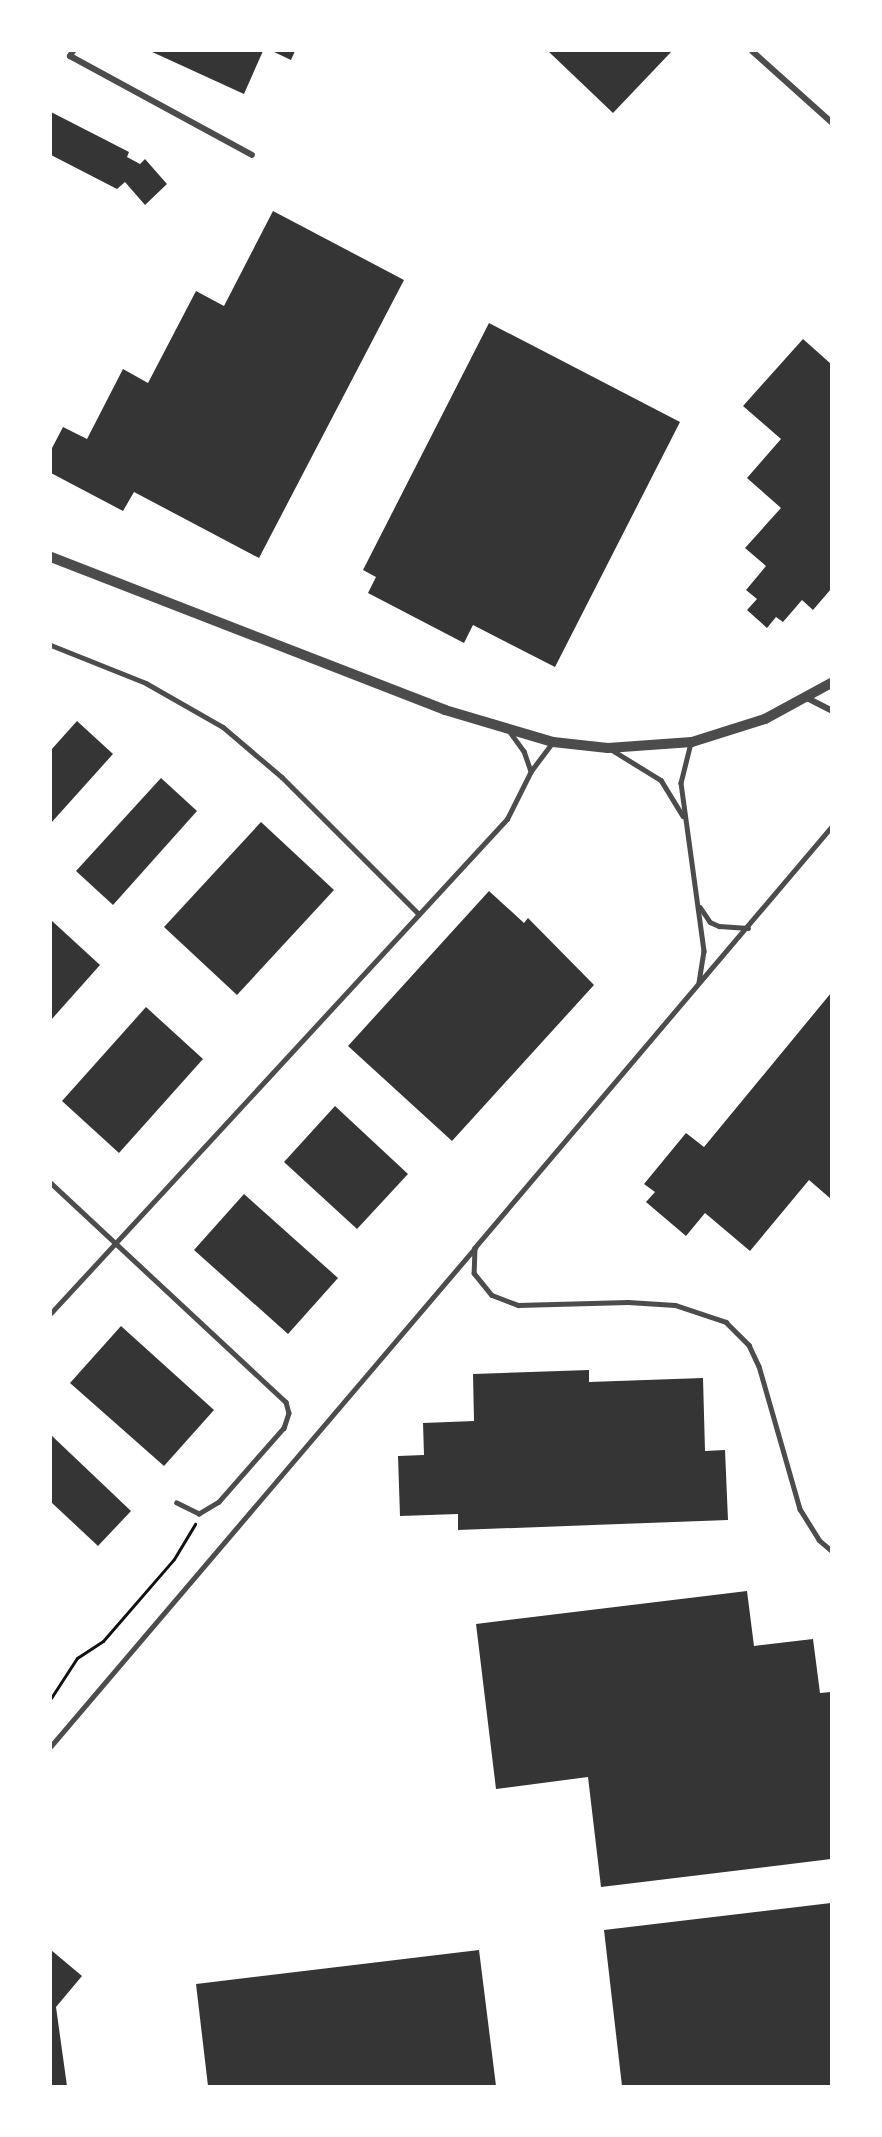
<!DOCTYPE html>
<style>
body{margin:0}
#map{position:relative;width:882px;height:2137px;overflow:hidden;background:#fff;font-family:"Work Sans",sans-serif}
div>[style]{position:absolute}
.building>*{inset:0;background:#353535}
.path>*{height:3px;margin:-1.5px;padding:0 1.5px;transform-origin:1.5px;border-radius:1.5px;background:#111}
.service>*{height:4.5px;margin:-2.25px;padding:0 2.25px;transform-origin:2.25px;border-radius:2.25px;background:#4c4c4c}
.minor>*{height:6px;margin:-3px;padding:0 3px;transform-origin:3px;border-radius:3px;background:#4c4c4c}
.tertiary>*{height:10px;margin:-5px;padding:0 5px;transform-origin:5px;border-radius:5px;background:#4c4c4c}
span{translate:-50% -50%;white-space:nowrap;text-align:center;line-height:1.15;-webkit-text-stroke:4.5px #fff;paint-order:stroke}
.frame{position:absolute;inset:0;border:52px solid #fff;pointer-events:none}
</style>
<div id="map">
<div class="building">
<div style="clip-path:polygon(150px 51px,263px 51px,244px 94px)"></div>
<div style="clip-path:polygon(272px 51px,295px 51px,291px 60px)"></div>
<div style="clip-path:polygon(548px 51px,672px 51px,613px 113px)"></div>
<div style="clip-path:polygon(51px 112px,129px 152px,127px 157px,140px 164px,145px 159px,167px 184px,145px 205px,125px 182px,117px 189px,51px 155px)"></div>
<div style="clip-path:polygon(273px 211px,404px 280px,259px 558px,134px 492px,123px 511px,51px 473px,51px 450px,63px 427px,87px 439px,123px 369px,148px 383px,196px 291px,224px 306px)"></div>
<div style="clip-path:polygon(489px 323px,680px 422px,555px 667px,473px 625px,464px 643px,368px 593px,376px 577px,363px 570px)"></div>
<div style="clip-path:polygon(803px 339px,831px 364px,831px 589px,813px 610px,802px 600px,783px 622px,776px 617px,767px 628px,747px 610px,757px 599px,746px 590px,766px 566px,745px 548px,781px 508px,747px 478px,781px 439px,743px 406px)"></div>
<div style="clip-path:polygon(77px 721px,113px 754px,51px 823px,51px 750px)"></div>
<div style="clip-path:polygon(161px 778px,197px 811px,113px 905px,76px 871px)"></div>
<div style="clip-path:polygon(261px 822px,334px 890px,237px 995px,164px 927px)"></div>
<div style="clip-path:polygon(489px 891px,524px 923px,528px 918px,594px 985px,452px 1141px,348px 1046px)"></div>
<div style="clip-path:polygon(51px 920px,100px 965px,51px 1020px)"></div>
<div style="clip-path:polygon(831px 993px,831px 1199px,809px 1180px,750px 1251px,705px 1213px,686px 1236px,646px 1202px,655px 1192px,644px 1184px,686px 1133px,704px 1147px)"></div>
<div style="clip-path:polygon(146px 1007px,203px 1059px,119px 1153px,62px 1101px)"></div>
<div style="clip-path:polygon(335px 1106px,408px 1174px,357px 1229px,284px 1162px)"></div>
<div style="clip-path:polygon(244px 1194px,338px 1278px,288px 1334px,194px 1250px)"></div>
<div style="clip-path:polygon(121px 1326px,214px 1410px,164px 1466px,70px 1383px)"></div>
<div style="clip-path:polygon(589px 1370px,589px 1382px,703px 1378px,705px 1451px,725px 1450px,728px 1520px,458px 1530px,458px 1514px,400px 1516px,398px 1456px,424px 1455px,423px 1423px,474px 1421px,473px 1374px)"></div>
<div style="clip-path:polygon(51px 1435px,131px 1511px,98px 1546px,51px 1502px)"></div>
<div style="clip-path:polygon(747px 1591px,754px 1646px,813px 1639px,820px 1693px,831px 1692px,831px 1859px,601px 1887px,588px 1777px,496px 1789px,476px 1624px)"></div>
<div style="clip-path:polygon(831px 1903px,831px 2086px,622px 2086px,604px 1930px)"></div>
<div style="clip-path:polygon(51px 1950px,82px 1976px,56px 2007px,67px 2086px,51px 2086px)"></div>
<div style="clip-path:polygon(479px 1950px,496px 2086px,208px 2086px,196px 1984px)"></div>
</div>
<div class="path">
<div style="left:51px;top:1698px;width:48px;rotate:-57deg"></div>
<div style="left:77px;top:1658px;width:31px;rotate:-33deg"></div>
<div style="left:103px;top:1641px;width:108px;rotate:-49.1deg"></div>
<div style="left:174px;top:1559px;width:41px;rotate:-59deg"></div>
</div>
<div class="service">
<div style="left:51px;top:645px;width:102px;rotate:21.8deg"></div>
<div style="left:146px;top:683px;width:89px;rotate:29.7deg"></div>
<div style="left:223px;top:727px;width:77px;rotate:40.3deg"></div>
<div style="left:282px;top:777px;width:194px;rotate:45deg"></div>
<div style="left:510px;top:732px;width:24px;rotate:54deg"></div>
<div style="left:524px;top:751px;width:21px;rotate:71deg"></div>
<div style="left:691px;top:743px;width:41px;rotate:104deg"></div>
<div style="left:681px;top:783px;width:170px;rotate:82.2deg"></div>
<div style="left:704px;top:951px;width:32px;rotate:99deg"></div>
<div style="left:612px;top:750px;width:57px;rotate:31.5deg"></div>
<div style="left:661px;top:780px;width:42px;rotate:58.6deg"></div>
<div style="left:831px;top:828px;width:551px;rotate:130.29deg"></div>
<div style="left:475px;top:1248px;width:25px;rotate:92deg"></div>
<div style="left:474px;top:1273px;width:28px;rotate:51deg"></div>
<div style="left:492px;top:1295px;width:28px;rotate:21deg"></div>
<div style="left:518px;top:1305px;width:110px;rotate:-1.6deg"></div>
<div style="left:628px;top:1302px;width:47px;rotate:3.7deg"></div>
<div style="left:675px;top:1305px;width:54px;rotate:18.4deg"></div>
<div style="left:726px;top:1322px;width:33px;rotate:45deg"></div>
<div style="left:749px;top:1345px;width:23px;rotate:65deg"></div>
<div style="left:759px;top:1366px;width:149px;rotate:74deg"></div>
<div style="left:800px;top:1509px;width:36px;rotate:58deg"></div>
<div style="left:819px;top:1540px;width:16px;rotate:40deg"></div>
<div style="left:700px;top:907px;width:18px;rotate:56deg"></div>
<div style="left:710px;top:922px;width:10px;rotate:24deg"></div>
<div style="left:719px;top:926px;width:29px;rotate:4deg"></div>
<div style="left:51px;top:1183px;width:321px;rotate:43deg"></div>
<div style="left:286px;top:1402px;width:11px;rotate:75deg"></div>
<div style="left:289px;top:1413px;width:16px;rotate:108deg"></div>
<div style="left:284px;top:1428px;width:98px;rotate:131.3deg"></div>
<div style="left:219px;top:1502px;width:23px;rotate:149deg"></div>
<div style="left:199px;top:1514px;width:25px;rotate:-154deg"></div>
<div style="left:51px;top:1313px;width:672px;rotate:-47.29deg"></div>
<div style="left:507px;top:819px;width:54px;rotate:-63.4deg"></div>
<div style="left:531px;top:771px;width:36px;rotate:-53deg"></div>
<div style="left:51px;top:1746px;width:654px;rotate:-49.59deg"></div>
</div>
<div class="minor">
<div style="left:73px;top:51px;width:6px;rotate:121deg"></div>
<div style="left:70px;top:56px;width:207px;rotate:28.5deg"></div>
<div style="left:752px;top:51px;width:106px;rotate:41.9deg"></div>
<div style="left:807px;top:698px;width:27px;rotate:27deg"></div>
</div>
<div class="tertiary">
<div style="left:51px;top:557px;width:423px;rotate:21.2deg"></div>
<div style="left:445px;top:710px;width:113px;rotate:16.5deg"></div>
<div style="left:553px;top:742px;width:55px;rotate:6.2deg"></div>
<div style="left:608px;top:748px;width:84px;rotate:-4.1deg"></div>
<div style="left:692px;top:742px;width:77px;rotate:-17.5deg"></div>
<div style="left:765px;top:719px;width:75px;rotate:-28.6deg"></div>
</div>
<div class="frame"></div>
</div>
